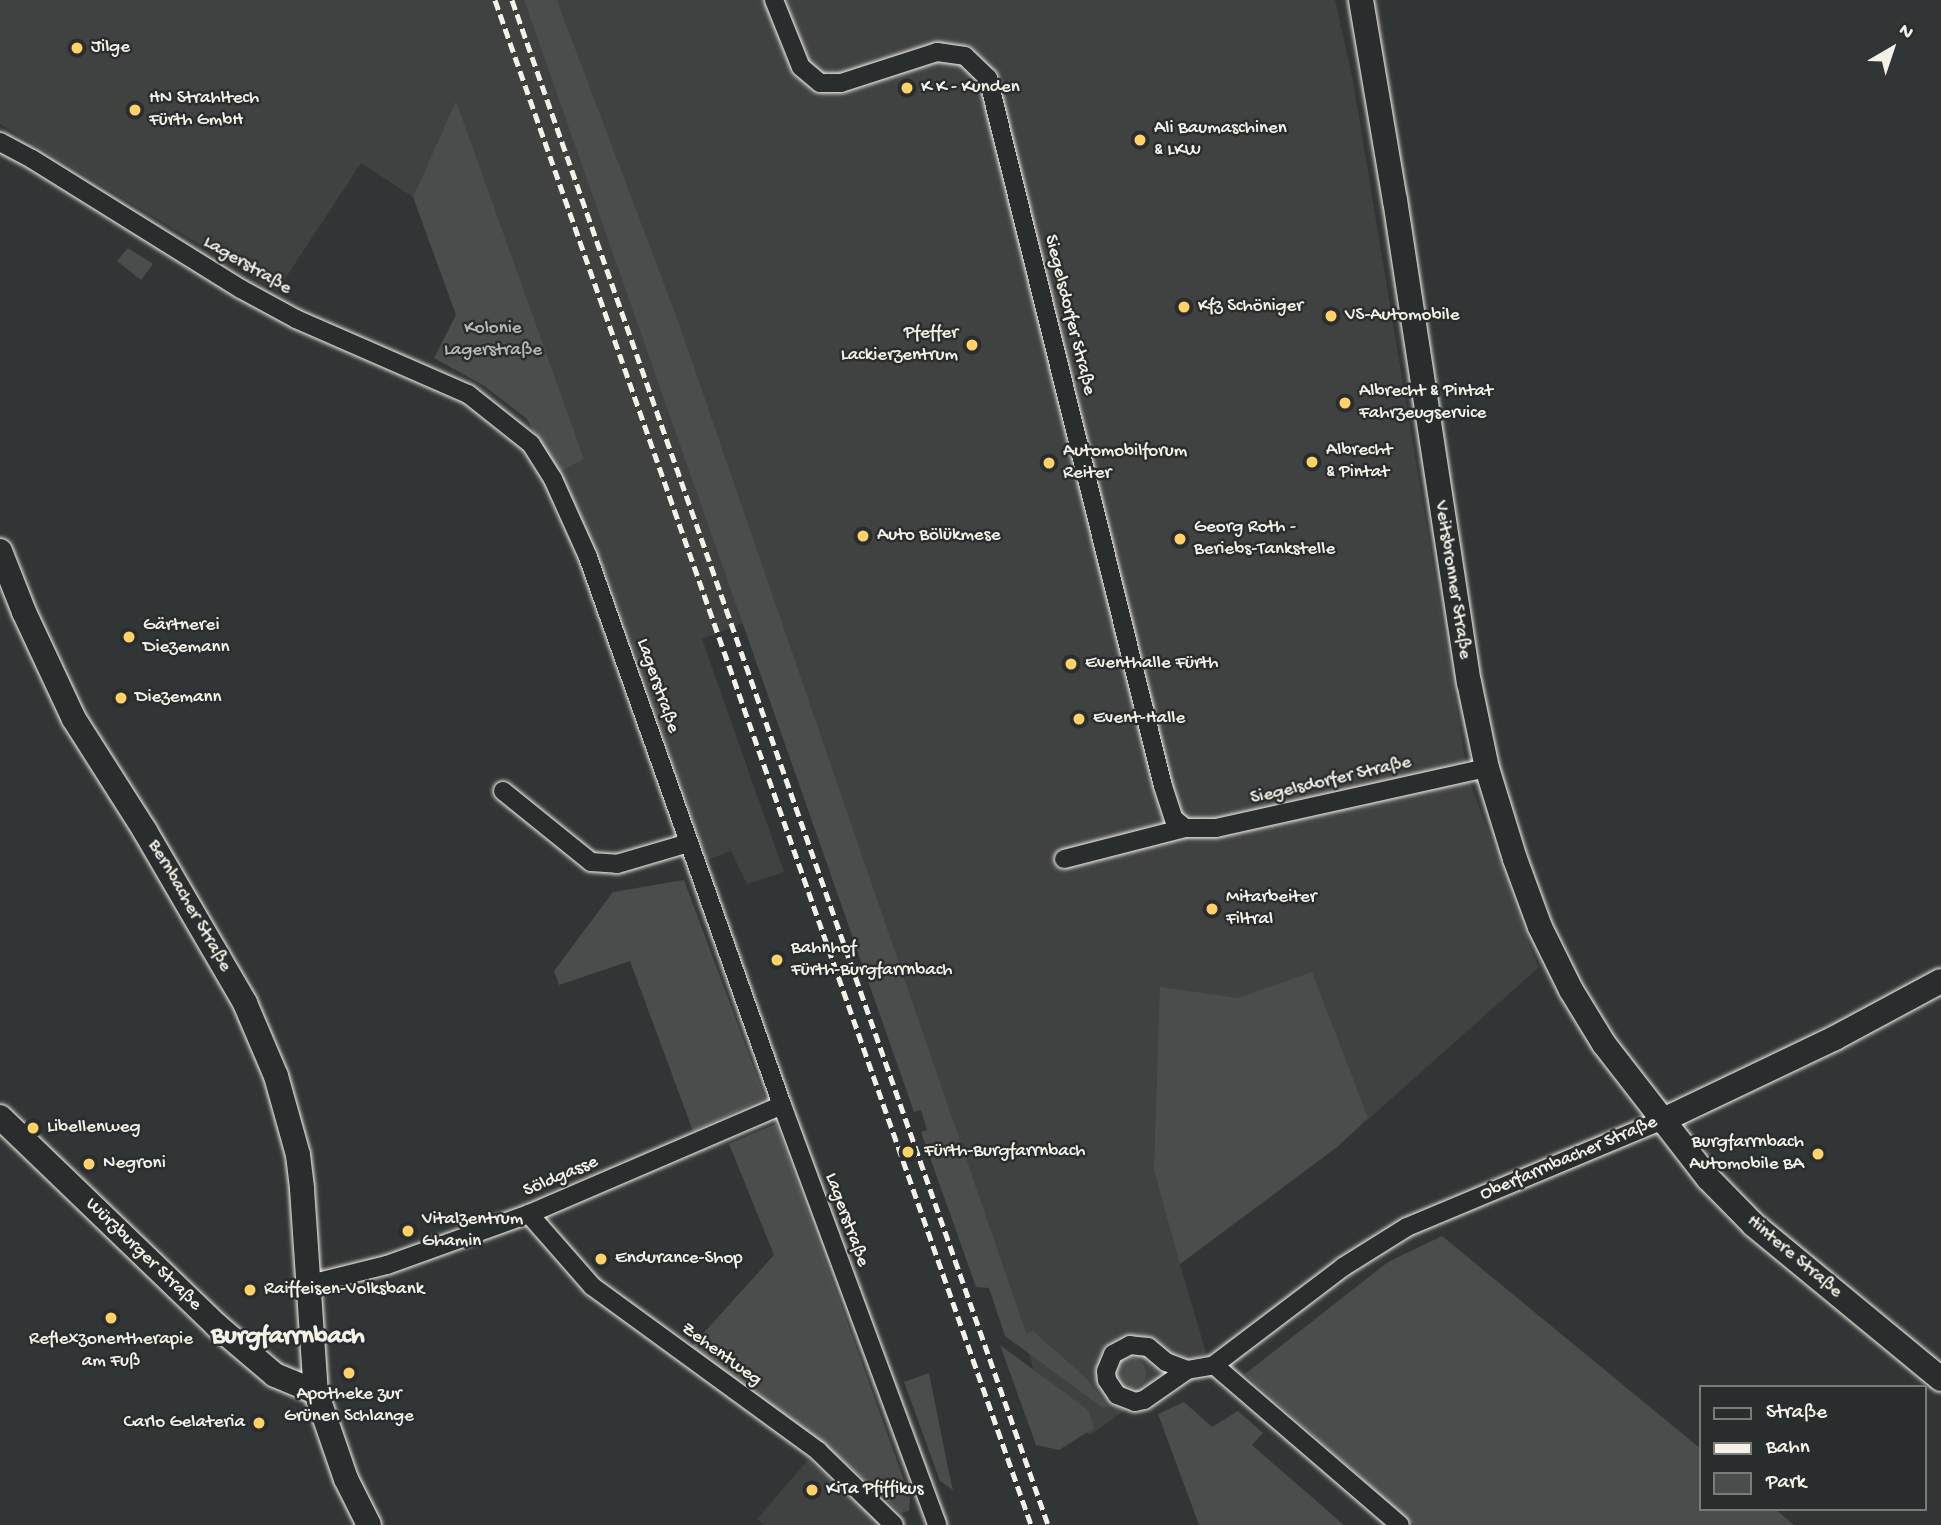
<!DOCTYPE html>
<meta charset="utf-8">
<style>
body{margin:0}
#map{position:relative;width:1941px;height:1525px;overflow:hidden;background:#323535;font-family:"Gochi Hand",sans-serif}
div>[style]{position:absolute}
.built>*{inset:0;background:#404242}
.green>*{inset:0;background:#4b4d4c}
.round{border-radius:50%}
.roads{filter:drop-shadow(0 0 2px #f4f1e8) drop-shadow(0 0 2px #f4f1e8)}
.street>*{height:18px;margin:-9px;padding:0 9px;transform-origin:9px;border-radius:9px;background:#2a2d2e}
.secondary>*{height:24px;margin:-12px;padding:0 12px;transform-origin:12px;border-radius:12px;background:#2a2d2e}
.rail>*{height:5px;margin-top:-2.5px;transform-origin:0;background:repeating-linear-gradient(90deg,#f4f1e8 0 10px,transparent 0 15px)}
.dots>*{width:19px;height:19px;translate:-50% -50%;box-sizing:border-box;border:4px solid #2a2d2e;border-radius:50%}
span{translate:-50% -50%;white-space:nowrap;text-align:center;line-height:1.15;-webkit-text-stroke:5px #2a2d2e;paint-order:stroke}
.poi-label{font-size:19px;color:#f4f1e8}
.left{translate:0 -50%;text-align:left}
.right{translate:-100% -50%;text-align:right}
.street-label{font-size:19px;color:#f4f1e8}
.park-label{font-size:19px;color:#b9b8b1}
.district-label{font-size:26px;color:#f4f1e8;font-weight:700}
.legend{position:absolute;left:1699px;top:1385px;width:228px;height:126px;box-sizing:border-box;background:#2a2d2e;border:2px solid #7b7b78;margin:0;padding:9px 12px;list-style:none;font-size:21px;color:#f4f1e8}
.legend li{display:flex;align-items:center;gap:14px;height:35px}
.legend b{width:35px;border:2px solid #7b7b78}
.north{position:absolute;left:1857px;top:14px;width:70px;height:70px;-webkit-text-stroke:5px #2a2d2e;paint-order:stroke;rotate:39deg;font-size:19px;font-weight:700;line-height:28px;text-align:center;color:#f4f1e8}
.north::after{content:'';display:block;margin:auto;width:24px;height:32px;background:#f4f1e8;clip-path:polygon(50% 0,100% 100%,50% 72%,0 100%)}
</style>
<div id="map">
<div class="built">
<div style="clip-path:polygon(0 0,524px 0,743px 623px,702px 639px,784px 872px,747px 884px,731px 851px,707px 860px,613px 589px,558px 473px,584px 459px,455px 103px,413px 197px,361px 163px,277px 291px,0 124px)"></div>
<div style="clip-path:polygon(557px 0,1335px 0,1353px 81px,1468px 777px,1538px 968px,1337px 1147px,1180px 1264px,1206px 1353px,1090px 1435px,1042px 1403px,1018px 1312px,680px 326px)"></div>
<div style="clip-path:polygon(808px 1460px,881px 1525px,764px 1525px,757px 1519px)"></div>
</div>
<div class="green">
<div style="clip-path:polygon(524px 0,557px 0,680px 326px,1026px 1333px,1033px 1331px,1087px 1379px,1107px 1406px,1103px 1408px,1005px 1336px,989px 1288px,976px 1287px,921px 1132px,927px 1130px,921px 1110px,914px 1112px)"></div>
<div style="clip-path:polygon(456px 101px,584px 459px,558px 473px,527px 419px,483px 385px,434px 358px,456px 315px,413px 197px)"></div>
<div style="clip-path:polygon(128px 248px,153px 264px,141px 280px,117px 261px)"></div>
<div style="clip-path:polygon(684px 880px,765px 1098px,693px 1131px,630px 961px,559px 985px,554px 971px,613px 892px)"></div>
<div style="clip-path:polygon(1312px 972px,1368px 1118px,1337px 1147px,1180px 1264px,1154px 1170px,1160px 987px,1238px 998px)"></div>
<div style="clip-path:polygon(776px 1124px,910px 1497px,909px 1511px,901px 1513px,839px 1457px,691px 1347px,774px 1255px,729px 1144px)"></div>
<div style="clip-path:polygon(1442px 1236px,1701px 1449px,1701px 1509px,1775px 1509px,1794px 1525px,1414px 1525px,1245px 1374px,1388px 1262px)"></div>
<div style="clip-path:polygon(1000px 1345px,1088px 1410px,1094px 1428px,1059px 1450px,1036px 1445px)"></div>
<div class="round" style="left:1116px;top:1358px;width:30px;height:30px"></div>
<div style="clip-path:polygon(929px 1373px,949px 1473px,953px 1490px,940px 1481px,904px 1382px)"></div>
<div style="clip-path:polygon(1184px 1402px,1212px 1427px,1238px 1411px,1263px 1433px,1252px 1445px,1344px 1525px,1199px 1525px,1158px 1414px)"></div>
</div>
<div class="roads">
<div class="street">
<div style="left:774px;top:0;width:72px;rotate:68.1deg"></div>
<div style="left:801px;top:67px;width:25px;rotate:40deg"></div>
<div style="left:820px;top:83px;width:21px"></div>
<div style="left:841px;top:83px;width:101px;rotate:-17.9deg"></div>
<div style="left:937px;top:52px;width:28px;rotate:8deg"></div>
<div style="left:965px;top:56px;width:32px;rotate:44deg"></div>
<div style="left:988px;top:78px;width:729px;rotate:76.12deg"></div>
<div style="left:1163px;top:786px;width:35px;rotate:72deg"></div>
<div style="left:1174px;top:819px;width:14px;rotate:39deg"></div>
<div style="left:1185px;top:828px;width:31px"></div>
<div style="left:1216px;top:828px;width:278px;rotate:-12.5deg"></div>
<div style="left:0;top:142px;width:36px;rotate:28deg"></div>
<div style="left:32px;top:159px;width:246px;rotate:31.9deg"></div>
<div style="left:241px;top:289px;width:63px;rotate:28.6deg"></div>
<div style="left:296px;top:319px;width:188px;rotate:23.6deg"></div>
<div style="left:468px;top:394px;width:80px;rotate:38.4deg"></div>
<div style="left:531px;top:444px;width:41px;rotate:57.8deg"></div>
<div style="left:553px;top:479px;width:85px;rotate:65.8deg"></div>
<div style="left:588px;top:557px;width:581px;rotate:70.51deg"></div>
<div style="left:782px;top:1105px;width:448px;rotate:69.7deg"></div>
<div style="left:503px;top:791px;width:113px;rotate:38.9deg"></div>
<div style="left:591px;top:862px;width:26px;rotate:4deg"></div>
<div style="left:617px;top:864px;width:75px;rotate:-16.3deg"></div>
<div style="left:1064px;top:859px;width:125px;rotate:-14.4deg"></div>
<div style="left:529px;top:1214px;width:96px;rotate:48.8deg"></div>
<div style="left:592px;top:1286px;width:280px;rotate:36.1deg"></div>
<div style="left:818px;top:1451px;width:106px;rotate:44.2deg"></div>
<div style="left:310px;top:1284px;width:79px;rotate:-13.9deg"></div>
<div style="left:387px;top:1265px;width:151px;rotate:-19.8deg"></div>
<div style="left:529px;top:1214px;width:275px;rotate:-23.3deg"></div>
<div style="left:1214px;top:1365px;width:245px;rotate:40.7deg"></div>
<div style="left:1187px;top:1370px;width:22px;rotate:-159deg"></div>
<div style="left:1166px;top:1362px;width:23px;rotate:-140deg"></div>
<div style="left:1148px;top:1347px;width:18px;rotate:-174deg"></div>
<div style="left:1130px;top:1345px;width:19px;rotate:152deg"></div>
<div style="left:1113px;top:1354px;width:18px;rotate:112deg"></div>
<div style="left:1106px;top:1371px;width:9px;rotate:84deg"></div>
<div style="left:1107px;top:1380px;width:18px;rotate:56deg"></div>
<div style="left:1117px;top:1395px;width:19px;rotate:21deg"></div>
<div style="left:1135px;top:1402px;width:9px;rotate:-13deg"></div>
<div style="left:1144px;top:1400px;width:52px;rotate:-34.9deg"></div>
<div style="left:1187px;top:1370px;width:27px;rotate:-10deg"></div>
<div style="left:1214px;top:1365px;width:162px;rotate:-37.2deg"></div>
<div style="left:1343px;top:1267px;width:75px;rotate:-32deg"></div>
<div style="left:1407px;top:1227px;width:275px;rotate:-22.7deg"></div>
</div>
<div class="secondary">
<div style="left:1361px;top:0;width:203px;rotate:80.4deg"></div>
<div style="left:1395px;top:200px;width:488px;rotate:81.3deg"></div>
<div style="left:1469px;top:682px;width:88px;rotate:78.2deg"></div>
<div style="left:1487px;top:768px;width:95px;rotate:72.9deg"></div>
<div style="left:1515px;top:859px;width:72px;rotate:69.8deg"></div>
<div style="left:1540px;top:927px;width:70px;rotate:63.8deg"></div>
<div style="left:1571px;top:990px;width:63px;rotate:58.6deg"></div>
<div style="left:1604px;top:1044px;width:170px;rotate:52.2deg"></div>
<div style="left:1708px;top:1178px;width:66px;rotate:45.6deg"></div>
<div style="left:1754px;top:1225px;width:242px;rotate:39.5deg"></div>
<div style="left:0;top:551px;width:66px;rotate:68.5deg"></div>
<div style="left:24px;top:612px;width:118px;rotate:65deg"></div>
<div style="left:74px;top:719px;width:133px;rotate:57.6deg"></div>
<div style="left:145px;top:831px;width:199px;rotate:59.8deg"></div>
<div style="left:245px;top:1003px;width:79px;rotate:67deg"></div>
<div style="left:276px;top:1076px;width:82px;rotate:74.4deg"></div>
<div style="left:298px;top:1155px;width:34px;rotate:83deg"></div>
<div style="left:302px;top:1189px;width:203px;rotate:86.1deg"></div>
<div style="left:316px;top:1392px;width:92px;rotate:71deg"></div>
<div style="left:346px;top:1479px;width:51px;rotate:63.4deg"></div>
<div style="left:0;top:1117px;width:300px;rotate:43.9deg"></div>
<div style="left:216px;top:1325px;width:77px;rotate:40.3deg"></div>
<div style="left:275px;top:1375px;width:44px;rotate:22.5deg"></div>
<div style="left:1661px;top:1121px;width:193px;rotate:-25.5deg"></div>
<div style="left:1835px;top:1038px;width:120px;rotate:-28.3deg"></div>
</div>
</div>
<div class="rail">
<div style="left:495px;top:0;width:1616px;rotate:70.63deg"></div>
<div style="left:512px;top:0;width:1616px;rotate:70.63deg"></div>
</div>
<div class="dots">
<div style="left:77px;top:48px;background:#ffd166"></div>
<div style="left:907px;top:88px;background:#ffd166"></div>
<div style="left:135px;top:110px;background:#ffd166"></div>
<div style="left:1140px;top:140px;background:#ffd166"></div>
<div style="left:1184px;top:307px;background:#ffd166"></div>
<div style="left:1331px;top:316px;background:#ffd166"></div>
<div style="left:972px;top:345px;background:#ffd166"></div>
<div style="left:1345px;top:403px;background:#ffd166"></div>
<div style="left:1312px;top:462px;background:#ffd166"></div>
<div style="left:1049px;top:463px;background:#ffd166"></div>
<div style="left:863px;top:536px;background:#ffd166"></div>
<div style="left:1180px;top:539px;background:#ffd166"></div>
<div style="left:129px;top:637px;background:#ffd166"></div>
<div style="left:1071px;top:664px;background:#ffd166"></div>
<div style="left:121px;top:698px;background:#ffd166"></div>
<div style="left:1079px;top:719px;background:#ffd166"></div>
<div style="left:1212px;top:909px;background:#ffd166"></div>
<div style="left:777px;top:960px;background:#ffd166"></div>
<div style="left:33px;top:1128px;background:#ffd166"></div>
<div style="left:908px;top:1152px;background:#ffd166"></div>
<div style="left:1818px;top:1154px;background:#ffd166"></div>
<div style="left:89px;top:1164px;background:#ffd166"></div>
<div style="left:408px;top:1231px;background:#ffd166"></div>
<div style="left:601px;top:1259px;background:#ffd166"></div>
<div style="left:250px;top:1290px;background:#ffd166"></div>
<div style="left:111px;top:1318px;background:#ffd166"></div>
<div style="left:349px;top:1373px;background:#ffd166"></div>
<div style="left:259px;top:1423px;background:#ffd166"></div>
<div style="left:812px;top:1490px;background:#ffd166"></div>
</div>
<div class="poi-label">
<span class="left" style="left:91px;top:48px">Jilge</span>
<span class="left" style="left:921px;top:88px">K K - Kunden</span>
<span class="left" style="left:149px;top:110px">HN Strahltech<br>Fürth GmbH</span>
<span class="left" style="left:1154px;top:140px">Ali Baumaschinen<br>&amp; LKW</span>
<span class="left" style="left:1198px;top:307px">Kfz Schöniger</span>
<span class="left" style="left:1345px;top:316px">VS-Automobile</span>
<span class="right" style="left:958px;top:345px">Pfeffer<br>Lackierzentrum</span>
<span class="left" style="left:1359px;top:403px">Albrecht &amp; Pintat<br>Fahrzeugservice</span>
<span class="left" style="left:1326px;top:462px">Albrecht<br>&amp; Pintat</span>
<span class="left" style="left:1063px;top:463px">Automobilforum<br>Reiter</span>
<span class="left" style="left:1194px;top:539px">Georg Roth -<br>Beriebs-Tankstelle</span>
<span class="left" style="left:877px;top:536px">Auto Bölükmese</span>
<span class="left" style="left:143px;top:637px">Gärtnerei<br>Diezemann</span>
<span class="left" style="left:1085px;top:664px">Eventhalle Fürth</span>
<span class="left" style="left:135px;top:698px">Diezemann</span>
<span class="left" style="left:1093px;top:719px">Event-Halle</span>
<span class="left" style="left:1226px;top:909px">Mitarbeiter<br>Filtral</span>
<span class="left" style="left:791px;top:960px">Bahnhof<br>Fürth-Burgfarrnbach</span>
<span class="left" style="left:47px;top:1128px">Libellenweg</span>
<span class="right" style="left:1804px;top:1154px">Burgfarrnbach<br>Automobile BA</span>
<span class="left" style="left:924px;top:1152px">Fürth-Burgfarrnbach</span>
<span class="left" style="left:103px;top:1164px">Negroni</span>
<span class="left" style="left:422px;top:1231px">Vitalzentrum<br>Ghamin</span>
<span class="left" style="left:615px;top:1259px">Endurance-Shop</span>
<span class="left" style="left:264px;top:1290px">Raiffeisen-Volksbank</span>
<span style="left:111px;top:1351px">Reflexzonentherapie<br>am Fuß</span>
<span style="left:349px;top:1406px">Apotheke zur<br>Grünen Schlange</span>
<span class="right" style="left:245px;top:1423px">Carlo Gelateria</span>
<span class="left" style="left:826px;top:1490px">KiTa Pfiffikus</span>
</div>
<div class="street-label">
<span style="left:247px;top:266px;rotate:30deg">Lagerstraße</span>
<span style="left:1069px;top:315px;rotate:76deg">Siegelsdorfer Straße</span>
<span style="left:1452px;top:580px;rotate:81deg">Veitsbronner Straße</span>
<span style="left:657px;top:686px;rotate:71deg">Lagerstraße</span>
<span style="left:1331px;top:781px;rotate:-13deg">Siegelsdorfer Straße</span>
<span style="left:189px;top:906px;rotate:60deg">Bernbacher Straße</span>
<span style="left:1569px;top:1159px;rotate:-23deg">Oberfarrnbacher Straße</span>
<span style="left:561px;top:1177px;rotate:-23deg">Söldgasse</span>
<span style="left:846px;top:1220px;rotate:70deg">Lagerstraße</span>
<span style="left:143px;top:1255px;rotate:44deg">Würzburger Straße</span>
<span style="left:1794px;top:1257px;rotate:40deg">Hintere Straße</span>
<span style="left:721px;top:1355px;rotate:36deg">Zehentweg</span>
</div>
<div class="park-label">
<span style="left:493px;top:340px">Kolonie<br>Lagerstraße</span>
</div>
<div class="district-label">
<span style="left:288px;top:1338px">Burgfarrnbach</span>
</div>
<ul class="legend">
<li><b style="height:9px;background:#2a2d2e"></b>Straße</li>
<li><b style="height:9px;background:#f4f1e8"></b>Bahn</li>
<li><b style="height:19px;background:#4b4d4c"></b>Park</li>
</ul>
<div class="north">N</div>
</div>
